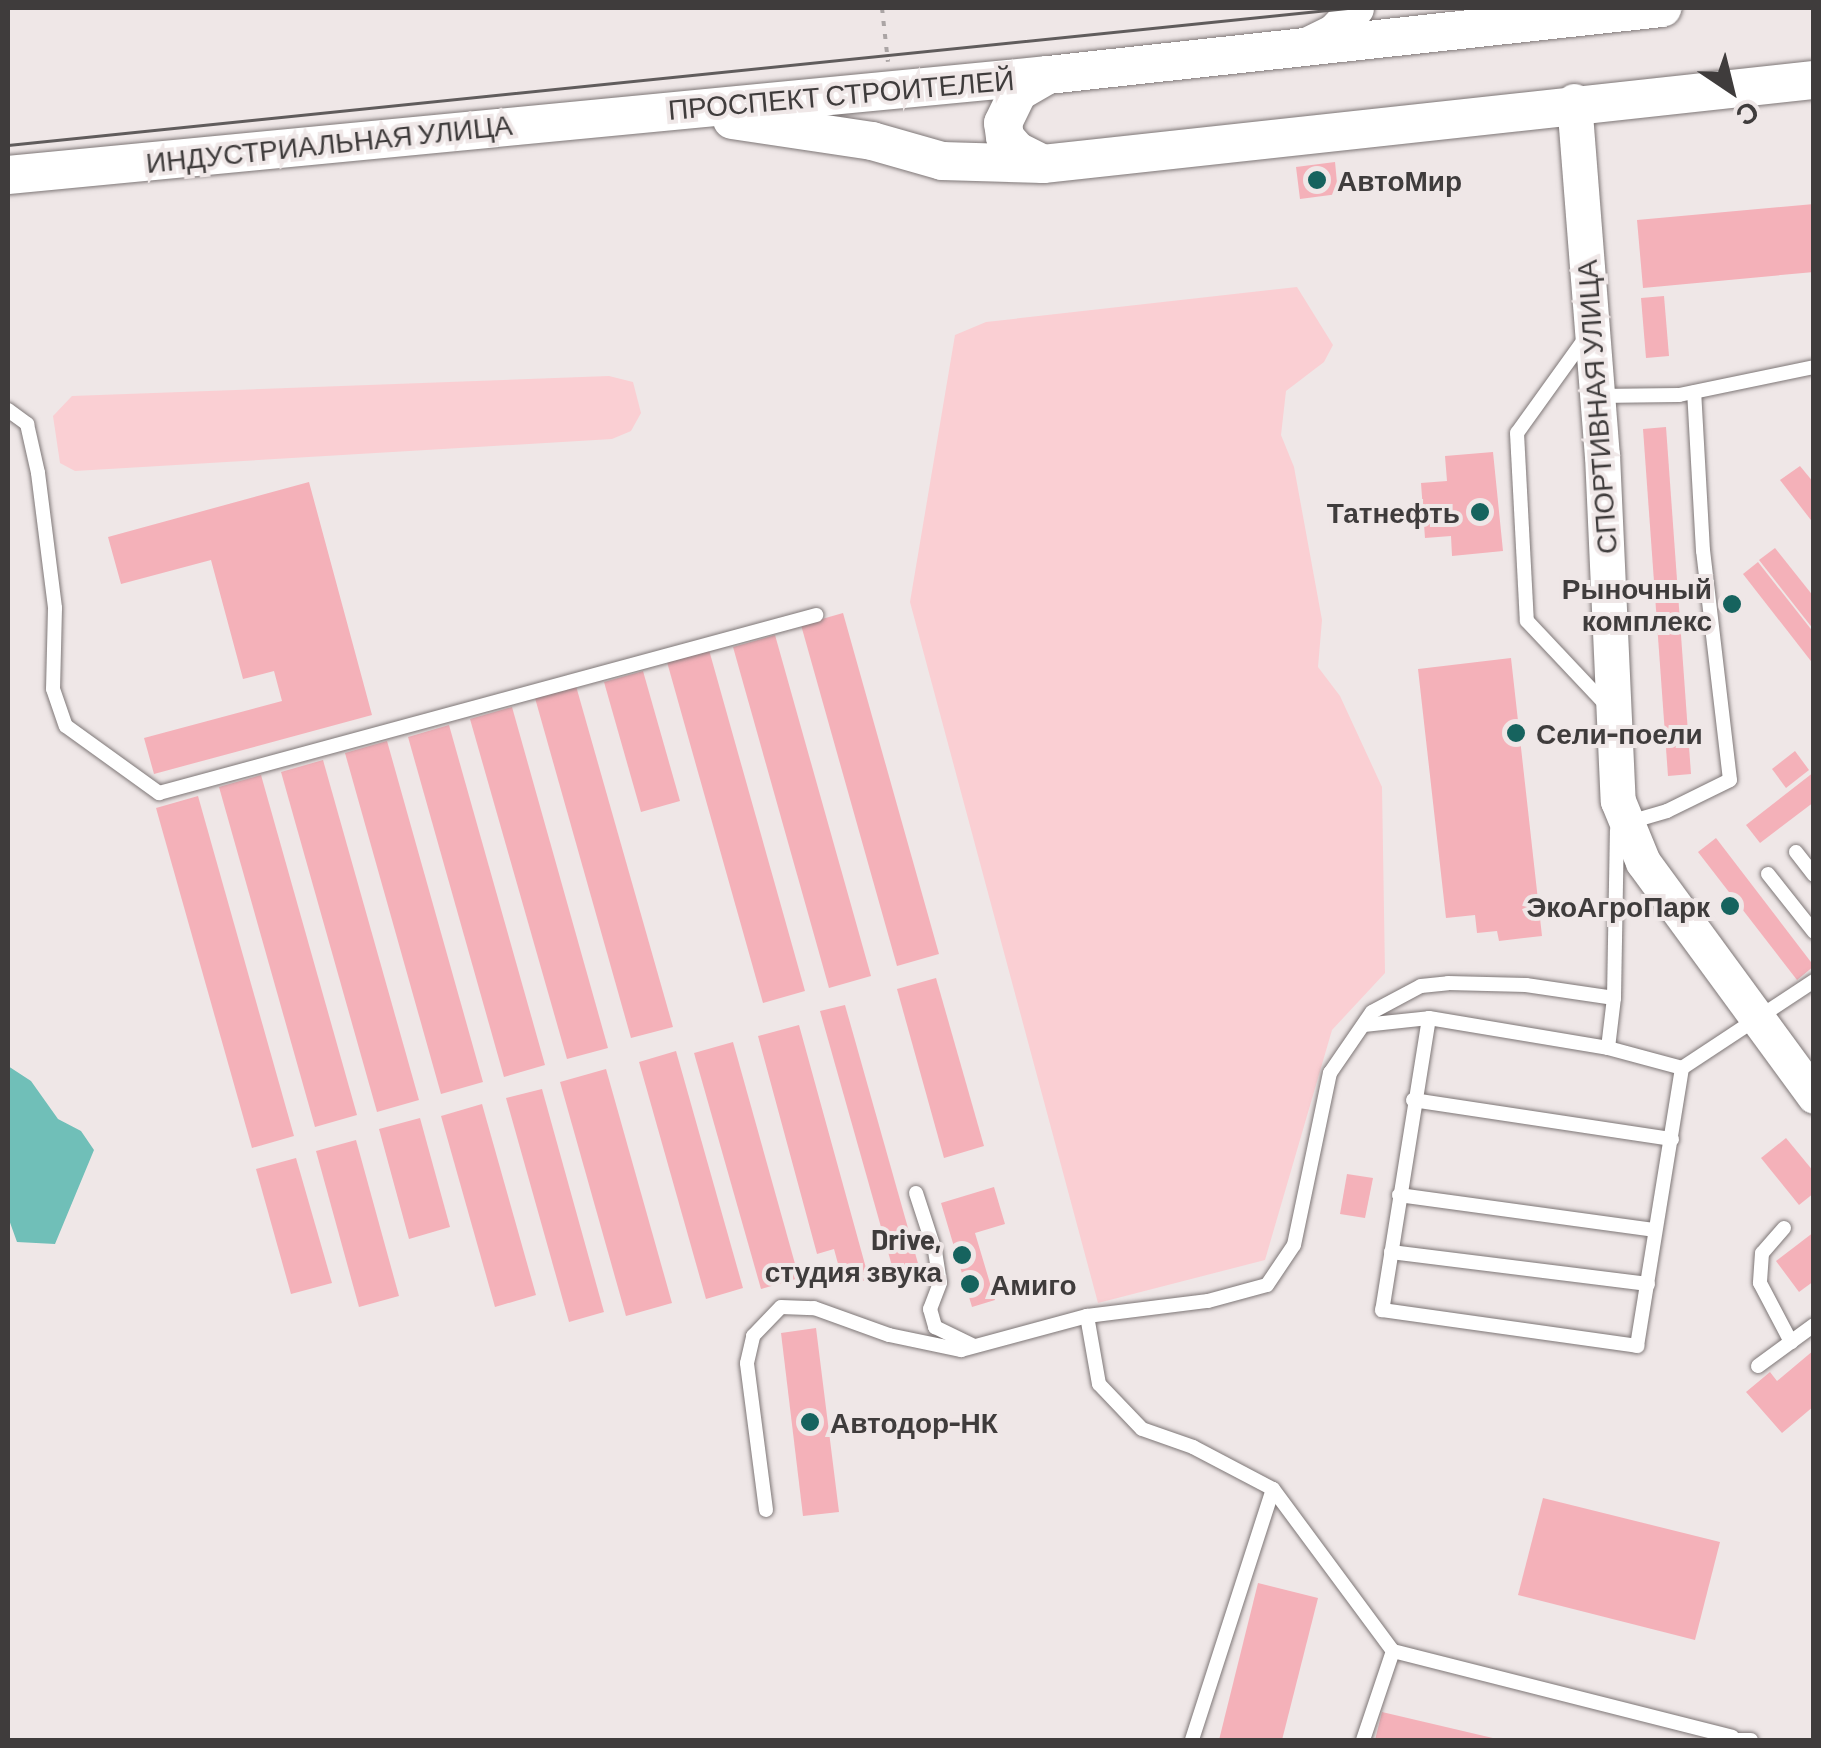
<!DOCTYPE html>
<meta charset="utf-8">
<style>
body{margin:0}
#map{position:relative;width:1821px;height:1748px;overflow:hidden;background:#efe7e7;font-family:Barlow,sans-serif}
div>[style]{position:absolute}
.green>*{inset:0;background:#facfd3}
.water>*{inset:0;background:#70bfb8}
.building>*{inset:0;background:#f4b1b9}
.path>*{height:4px;margin-top:-2px;transform-origin:0;background:repeating-linear-gradient(90deg,#aba5a5 0 5px,transparent 0 13px)}
.roads{filter:drop-shadow(0 0 2px #7e7777) drop-shadow(0 0 2px #7e7777)}
.service>*{height:14px;margin:-7px;padding:0 7px;transform-origin:7px;border-radius:7px;background:#fff}
.tertiary>*{height:35px;margin:-17.5px;padding:0 17.5px;transform-origin:17.5px;border-radius:17.5px;background:#fff}
.secondary>*{height:38px;margin:-19px;padding:0 19px;transform-origin:19px;border-radius:19px;background:#fff}
.tram>*{height:2.5px;margin:-1.25px;padding:0 1.25px;transform-origin:1.25px;border-radius:1.25px;background:#605c5c}
.dots>*{width:28px;height:28px;translate:-50% -50%;box-sizing:border-box;border:5px solid #efe7e7;border-radius:50%}
span{translate:-50% -50%;white-space:nowrap;text-align:center;line-height:1.15;-webkit-text-stroke:8px #efe7e7;paint-order:stroke}
.street-label{font-size:28px;color:#3f3c3c}
.poi-label{font-size:28px;color:#3f3c3c;font-weight:700}
.left{translate:0 -50%;text-align:left}
.right{translate:-100% -50%;text-align:right}
.frame{position:absolute;inset:0;border:10px solid #3f3c3c;pointer-events:none}
.north{position:absolute;left:1681px;top:40px;width:100px;height:100px;-webkit-text-stroke:8px #efe7e7;paint-order:stroke;rotate:145deg;font-size:28px;font-weight:700;line-height:40px;text-align:center;color:#3f3c3c}
.north::after{content:'';display:block;margin:auto;width:35px;height:45px;background:#3f3c3c;clip-path:polygon(50% 0,100% 100%,50% 72%,0 100%)}
</style>
<div id="map">
<div class="green">
<div style="clip-path:polygon(1297px 287px,1333px 345px,1324px 362px,1286px 391px,1281px 435px,1294px 467px,1322px 620px,1318px 667px,1340px 696px,1382px 787px,1385px 973px,1332px 1030px,1265px 1260px,1098px 1303px,910px 602px,955px 335px,986px 322px)"></div>
<div style="clip-path:polygon(609px 376px,633px 382px,641px 413px,631px 431px,612px 439px,75px 471px,60px 463px,53px 416px,72px 396px)"></div>
</div>
<div class="water">
<div style="clip-path:polygon(8px 1066px,31px 1081px,58px 1119px,81px 1131px,94px 1150px,55px 1244px,17px 1242px,8px 1217px)"></div>
</div>
<div class="building">
<div style="clip-path:polygon(1335px 162px,1338px 194px,1300px 199px,1296px 167px)"></div>
<div style="clip-path:polygon(1814px 204px,1814px 272px,1643px 288px,1637px 220px)"></div>
<div style="clip-path:polygon(1664px 296px,1669px 356px,1646px 358px,1641px 298px)"></div>
<div style="clip-path:polygon(1666px 427px,1691px 774px,1668px 776px,1643px 429px)"></div>
<div style="clip-path:polygon(1493px 452px,1503px 551px,1452px 556px,1451px 536px,1425px 538px,1421px 483px,1447px 481px,1445px 456px)"></div>
<div style="clip-path:polygon(1800px 466px,1814px 483px,1814px 524px,1780px 480px)"></div>
<div style="clip-path:polygon(309px 482px,372px 715px,154px 774px,144px 738px,282px 701px,274px 671px,243px 679px,211px 560px,121px 584px,108px 537px)"></div>
<div style="clip-path:polygon(1775px 548px,1814px 597px,1814px 630px,1759px 560px)"></div>
<div style="clip-path:polygon(1758px 562px,1814px 633px,1814px 665px,1743px 574px)"></div>
<div style="clip-path:polygon(843px 613px,939px 954px,897px 966px,801px 625px)"></div>
<div style="clip-path:polygon(775px 635px,871px 976px,829px 988px,733px 647px)"></div>
<div style="clip-path:polygon(709px 650px,805px 991px,763px 1003px,667px 662px)"></div>
<div style="clip-path:polygon(1511px 658px,1542px 936px,1499px 941px,1497px 931px,1477px 933px,1475px 915px,1446px 918px,1418px 669px)"></div>
<div style="clip-path:polygon(643px 671px,680px 801px,641px 812px,604px 682px)"></div>
<div style="clip-path:polygon(576px 686px,673px 1027px,631px 1038px,535px 698px)"></div>
<div style="clip-path:polygon(512px 707px,608px 1048px,567px 1059px,470px 719px)"></div>
<div style="clip-path:polygon(449px 725px,545px 1065px,504px 1077px,408px 737px)"></div>
<div style="clip-path:polygon(387px 741px,483px 1082px,441px 1094px,345px 753px)"></div>
<div style="clip-path:polygon(1795px 751px,1809px 770px,1786px 788px,1772px 769px)"></div>
<div style="clip-path:polygon(323px 760px,419px 1100px,377px 1112px,281px 772px)"></div>
<div style="clip-path:polygon(1814px 772px,1814px 802px,1760px 843px,1746px 825px)"></div>
<div style="clip-path:polygon(261px 775px,357px 1115px,315px 1127px,219px 787px)"></div>
<div style="clip-path:polygon(198px 796px,294px 1136px,252px 1148px,156px 808px)"></div>
<div style="clip-path:polygon(1716px 838px,1814px 966px,1797px 980px,1698px 852px)"></div>
<div style="clip-path:polygon(936px 978px,984px 1146px,944px 1158px,897px 989px)"></div>
<div style="clip-path:polygon(845px 1005px,919px 1267px,894px 1273px,820px 1011px)"></div>
<div style="clip-path:polygon(799px 1025px,869px 1279px,844px 1286px,834px 1249px,817px 1254px,758px 1036px)"></div>
<div style="clip-path:polygon(733px 1042px,799px 1278px,761px 1289px,694px 1053px)"></div>
<div style="clip-path:polygon(676px 1051px,743px 1288px,706px 1299px,639px 1062px)"></div>
<div style="clip-path:polygon(606px 1069px,672px 1303px,626px 1316px,560px 1082px)"></div>
<div style="clip-path:polygon(542px 1089px,604px 1312px,569px 1322px,506px 1098px)"></div>
<div style="clip-path:polygon(482px 1104px,536px 1295px,495px 1307px,441px 1116px)"></div>
<div style="clip-path:polygon(420px 1118px,450px 1227px,409px 1239px,379px 1129px)"></div>
<div style="clip-path:polygon(1786px 1138px,1814px 1172px,1814px 1193px,1799px 1205px,1761px 1158px)"></div>
<div style="clip-path:polygon(356px 1140px,399px 1296px,359px 1307px,316px 1151px)"></div>
<div style="clip-path:polygon(296px 1158px,332px 1283px,291px 1294px,256px 1169px)"></div>
<div style="clip-path:polygon(1347px 1174px,1373px 1178px,1365px 1218px,1340px 1214px)"></div>
<div style="clip-path:polygon(994px 1187px,1005px 1224px,975px 1233px,995px 1300px,972px 1307px,941px 1203px)"></div>
<div style="clip-path:polygon(1814px 1232px,1814px 1281px,1799px 1292px,1776px 1261px)"></div>
<div style="clip-path:polygon(816px 1328px,839px 1512px,803px 1516px,781px 1333px)"></div>
<div style="clip-path:polygon(1814px 1350px,1814px 1406px,1782px 1433px,1746px 1392px,1770px 1372px,1777px 1381px)"></div>
<div style="clip-path:polygon(1543px 1498px,1720px 1542px,1695px 1640px,1518px 1595px)"></div>
<div style="clip-path:polygon(1258px 1583px,1318px 1598px,1282px 1740px,1219px 1740px)"></div>
<div style="clip-path:polygon(1382px 1712px,1497px 1739px,1497px 1740px,1375px 1740px)"></div>
</div>
<div class="path">
<div style="left:882px;top:8px;width:54px;rotate:83.7deg"></div>
</div>
<div class="roads">
<div class="service">
<div style="left:1586px;top:337px;width:118px;rotate:125.7deg"></div>
<div style="left:1517px;top:433px;width:188px;rotate:87deg"></div>
<div style="left:1527px;top:621px;width:117px;rotate:46.7deg"></div>
<div style="left:1598px;top:396px;width:81px;rotate:-0.7deg"></div>
<div style="left:1679px;top:395px;width:138px;rotate:-11.7deg"></div>
<div style="left:8px;top:410px;width:24px;rotate:36deg"></div>
<div style="left:27px;top:424px;width:50px;rotate:77.3deg"></div>
<div style="left:38px;top:473px;width:136px;rotate:82.8deg"></div>
<div style="left:55px;top:608px;width:81px;rotate:91.4deg"></div>
<div style="left:53px;top:689px;width:39px;rotate:71deg"></div>
<div style="left:66px;top:726px;width:115px;rotate:35.8deg"></div>
<div style="left:159px;top:793px;width:681px;rotate:-15.16deg"></div>
<div style="left:1626px;top:823px;width:43px;rotate:-16.3deg"></div>
<div style="left:1667px;top:811px;width:70px;rotate:-26.2deg"></div>
<div style="left:1730px;top:780px;width:231px;rotate:-96.7deg"></div>
<div style="left:1703px;top:551px;width:159px;rotate:-93.2deg"></div>
<div style="left:1796px;top:852px;width:29px;rotate:52deg"></div>
<div style="left:1768px;top:874px;width:74px;rotate:51.6deg"></div>
<div style="left:1429px;top:1018px;width:296px;rotate:99.1deg"></div>
<div style="left:1382px;top:1310px;width:258px;rotate:8deg"></div>
<div style="left:1637px;top:1346px;width:282px;rotate:-80.8deg"></div>
<div style="left:1682px;top:1068px;width:158px;rotate:-33.4deg"></div>
<div style="left:1364px;top:1025px;width:65px;rotate:-6.1deg"></div>
<div style="left:1429px;top:1018px;width:181px;rotate:9.5deg"></div>
<div style="left:1608px;top:1048px;width:77px;rotate:15.1deg"></div>
<div style="left:1608px;top:1048px;width:50px;rotate:-83.2deg"></div>
<div style="left:1413px;top:1100px;width:262px;rotate:8.6deg"></div>
<div style="left:916px;top:1193px;width:61px;rotate:71.9deg"></div>
<div style="left:935px;top:1251px;width:32px;rotate:81deg"></div>
<div style="left:940px;top:1283px;width:28px;rotate:111deg"></div>
<div style="left:930px;top:1309px;width:19px;rotate:74deg"></div>
<div style="left:935px;top:1327px;width:43px;rotate:26deg"></div>
<div style="left:1399px;top:1195px;width:257px;rotate:7.8deg"></div>
<div style="left:1784px;top:1228px;width:33px;rotate:131deg"></div>
<div style="left:1762px;top:1253px;width:30px;rotate:94deg"></div>
<div style="left:1760px;top:1283px;width:67px;rotate:62.3deg"></div>
<div style="left:1391px;top:1252px;width:259px;rotate:7.1deg"></div>
<div style="left:1087px;top:1316px;width:69px;rotate:80deg"></div>
<div style="left:1099px;top:1384px;width:62px;rotate:46.3deg"></div>
<div style="left:1142px;top:1429px;width:54px;rotate:19.4deg"></div>
<div style="left:1193px;top:1447px;width:90px;rotate:27.7deg"></div>
<div style="left:1273px;top:1489px;width:264px;rotate:107.9deg"></div>
<div style="left:1758px;top:1366px;width:69px;rotate:-36.2deg"></div>
<div style="left:1273px;top:1489px;width:202px;rotate:53.5deg"></div>
<div style="left:766px;top:1510px;width:148px;rotate:-97.4deg"></div>
<div style="left:747px;top:1363px;width:28px;rotate:-77deg"></div>
<div style="left:753px;top:1336px;width:40px;rotate:-46deg"></div>
<div style="left:781px;top:1307px;width:33px;rotate:2deg"></div>
<div style="left:814px;top:1308px;width:80px;rotate:19.8deg"></div>
<div style="left:889px;top:1335px;width:74px;rotate:11.8deg"></div>
<div style="left:961px;top:1350px;width:131px;rotate:-15.1deg"></div>
<div style="left:1087px;top:1316px;width:122px;rotate:-7.1deg"></div>
<div style="left:1208px;top:1301px;width:61px;rotate:-15.2deg"></div>
<div style="left:1267px;top:1285px;width:48px;rotate:-56deg"></div>
<div style="left:1294px;top:1245px;width:176px;rotate:-78.2deg"></div>
<div style="left:1330px;top:1073px;width:74px;rotate:-55.5deg"></div>
<div style="left:1372px;top:1012px;width:55px;rotate:-28deg"></div>
<div style="left:1421px;top:986px;width:27px;rotate:-6deg"></div>
<div style="left:1448px;top:983px;width:78px;rotate:1.5deg"></div>
<div style="left:1526px;top:985px;width:89px;rotate:8.4deg"></div>
<div style="left:1614px;top:998px;width:168px;rotate:-89deg"></div>
<div style="left:1363px;top:1740px;width:94px;rotate:-71.4deg"></div>
<div style="left:1393px;top:1651px;width:350px;rotate:14.2deg"></div>
<div style="left:1731px;top:1740px;width:20px"></div>
</div>
<div class="tertiary">
<div style="left:1302px;top:47px;width:34px;rotate:-26deg"></div>
<div style="left:1333px;top:32px;width:33px;rotate:-46deg"></div>
<div style="left:1574px;top:101px;width:355px;rotate:85.5deg"></div>
<div style="left:1602px;top:455px;width:346px;rotate:87.4deg"></div>
<div style="left:1618px;top:801px;width:66px;rotate:67.7deg"></div>
<div style="left:1643px;top:862px;width:290px;rotate:53.8deg"></div>
</div>
<div class="secondary">
<div style="left:732px;top:120px;width:142px;rotate:8.5deg"></div>
<div style="left:872px;top:141px;width:73px;rotate:15.9deg"></div>
<div style="left:942px;top:161px;width:101px;rotate:1.7deg"></div>
<div style="left:1043px;top:164px;width:776px;rotate:-6.22deg"></div>
<div style="left:1043px;top:164px;width:29px;rotate:-153deg"></div>
<div style="left:1017px;top:151px;width:18px;rotate:-131deg"></div>
<div style="left:1005px;top:137px;width:14px;rotate:-98deg"></div>
<div style="left:1003px;top:123px;width:34px;rotate:-64deg"></div>
<div style="left:1018px;top:92px;width:34px;rotate:-30deg"></div>
<div style="left:8px;top:175px;width:1045px;rotate:-5.49deg"></div>
<div style="left:1048px;top:75px;width:618px;rotate:-6.23deg"></div>
</div>
</div>
<div class="tram">
<div style="left:8px;top:145px;width:1346px;rotate:-5.84deg"></div>
</div>
<div class="dots">
<div style="left:1317px;top:180px;background:#16635e"></div>
<div style="left:1480px;top:512px;background:#16635e"></div>
<div style="left:1732px;top:604px;background:#16635e"></div>
<div style="left:1516px;top:733px;background:#16635e"></div>
<div style="left:1730px;top:906px;background:#16635e"></div>
<div style="left:962px;top:1255px;background:#16635e"></div>
<div style="left:970px;top:1284px;background:#16635e"></div>
<div style="left:810px;top:1422px;background:#16635e"></div>
</div>
<div class="street-label">
<span style="left:841px;top:94px;rotate:-5deg">ПРОСПЕКТ СТРОИТЕЛЕЙ</span>
<span style="left:329px;top:143px;rotate:-6deg">ИНДУСТРИАЛЬНАЯ УЛИЦА</span>
<span style="left:1596px;top:407px;rotate:-94deg">СПОРТИВНАЯ УЛИЦА</span>
</div>
<div class="poi-label">
<span class="left" style="left:1337px;top:180px">АвтоМир</span>
<span class="right" style="left:1460px;top:512px">Татнефть</span>
<span class="right" style="left:1712px;top:604px">Рыночный<br>комплекс</span>
<span class="left" style="left:1536px;top:733px">Сели-поели</span>
<span class="right" style="left:1710px;top:906px">ЭкоАгроПарк</span>
<span class="right" style="left:942px;top:1255px">Drive,<br>студия звука</span>
<span class="left" style="left:990px;top:1284px">Амиго</span>
<span class="left" style="left:830px;top:1422px">Автодор-НК</span>
</div>
<div class="frame"></div>
<div class="north">С</div>
</div>
